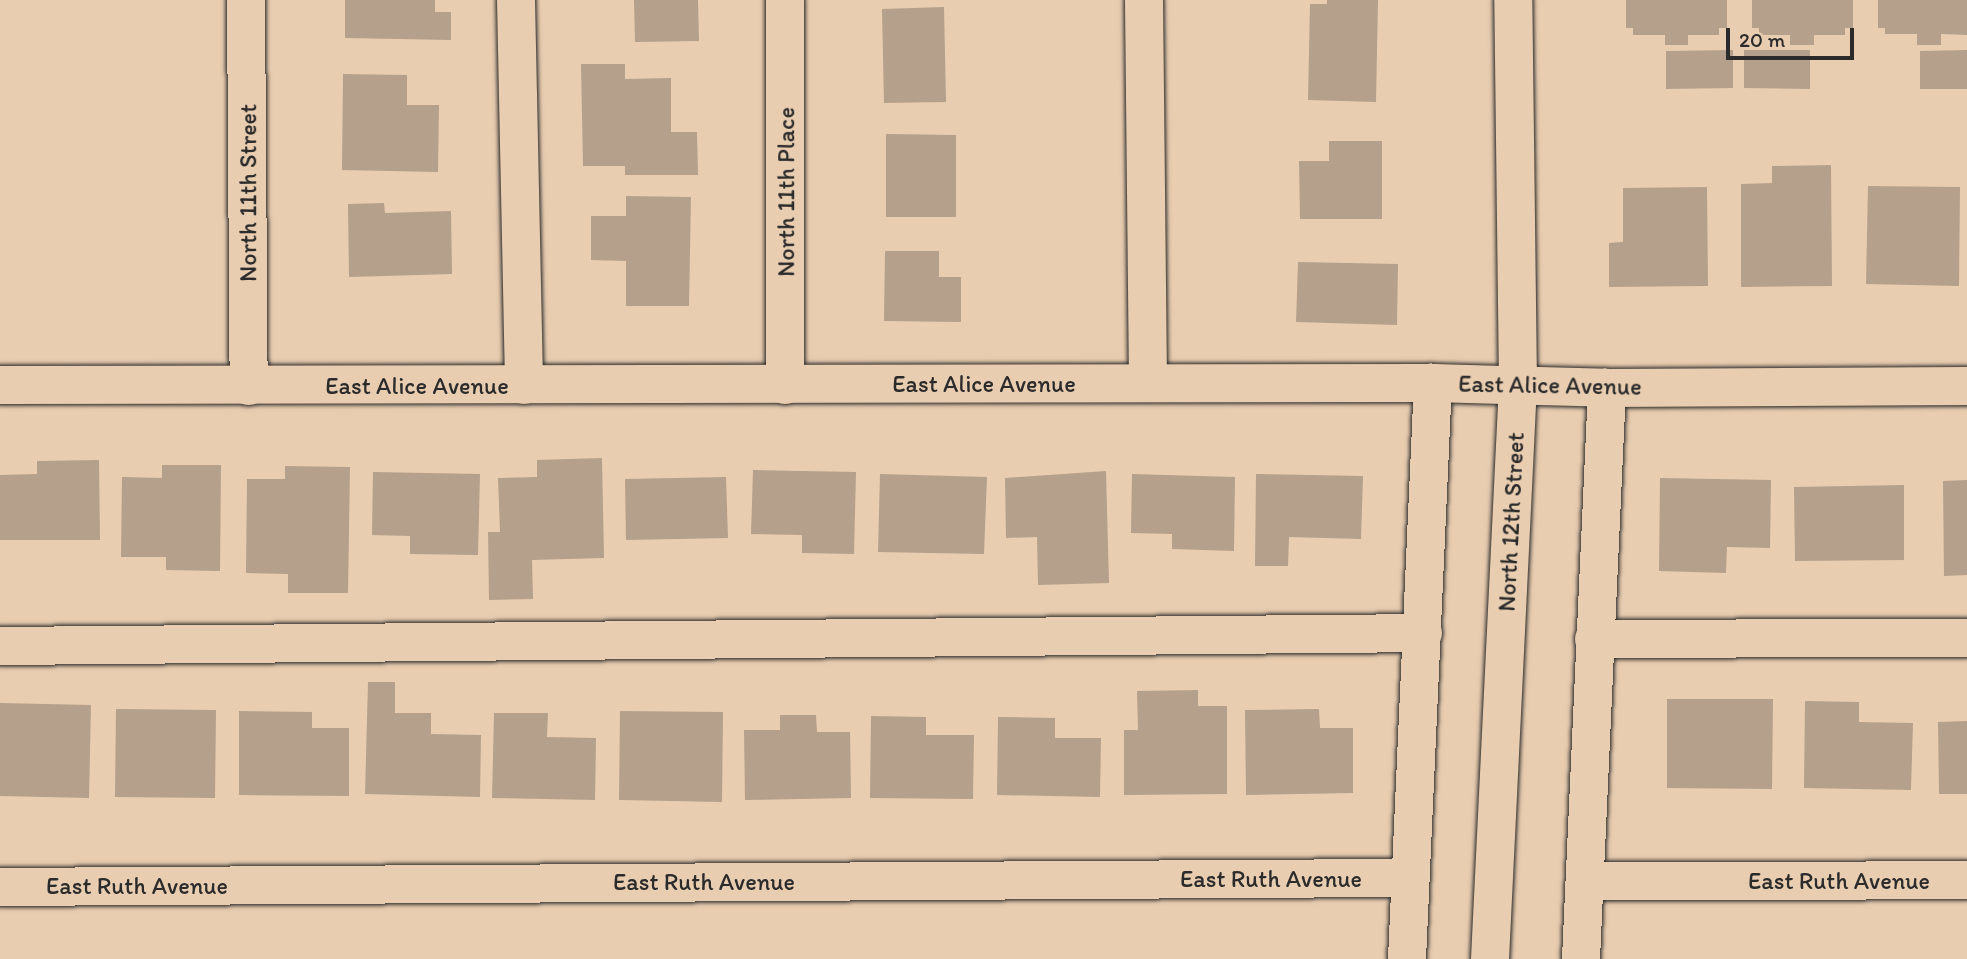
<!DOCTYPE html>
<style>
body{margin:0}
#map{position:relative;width:1967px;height:959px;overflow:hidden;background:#e9cdb0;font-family:Itim,sans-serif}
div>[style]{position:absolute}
.building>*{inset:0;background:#b4a08b}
.roads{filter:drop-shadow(0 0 2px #2b2b2b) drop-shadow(0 0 2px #2b2b2b)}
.minor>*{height:38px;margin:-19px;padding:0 19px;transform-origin:19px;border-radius:19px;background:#e9cdb0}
span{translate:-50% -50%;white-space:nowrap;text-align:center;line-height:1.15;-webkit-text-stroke:7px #e9cdb0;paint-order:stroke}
.street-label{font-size:24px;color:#2b2b2b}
.scale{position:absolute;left:1726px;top:28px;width:128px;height:32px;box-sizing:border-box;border:4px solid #2b2b2b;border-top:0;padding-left:9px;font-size:21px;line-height:24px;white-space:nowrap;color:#2b2b2b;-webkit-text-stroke:5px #e9cdb0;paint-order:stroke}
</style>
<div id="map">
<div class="building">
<div style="clip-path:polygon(345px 0,435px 0,435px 12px,451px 12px,451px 40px,345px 38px)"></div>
<div style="clip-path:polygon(634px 0,698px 0,699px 41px,635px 42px)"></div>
<div style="clip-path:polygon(1327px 0,1378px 0,1376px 102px,1308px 100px,1310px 4px,1327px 4px)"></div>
<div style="clip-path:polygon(1626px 0,1727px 0,1727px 28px,1719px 28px,1719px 35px,1688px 35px,1688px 45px,1665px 45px,1665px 35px,1633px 35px,1633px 28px,1626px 28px)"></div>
<div style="clip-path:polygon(1752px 0,1853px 0,1853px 28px,1845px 28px,1845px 35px,1814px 35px,1814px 45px,1790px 45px,1790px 35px,1759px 35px,1759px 28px,1752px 28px)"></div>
<div style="clip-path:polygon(1878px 0,1967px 0,1967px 35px,1941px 34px,1941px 45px,1917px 45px,1917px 34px,1885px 34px,1885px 28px,1878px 28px)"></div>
<div style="clip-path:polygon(944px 7px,946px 102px,884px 103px,882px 9px)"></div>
<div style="clip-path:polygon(1733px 50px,1733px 88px,1666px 89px,1666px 51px)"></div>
<div style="clip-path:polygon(1744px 50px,1810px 50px,1810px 89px,1744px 88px)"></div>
<div style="clip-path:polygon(1967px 50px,1967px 89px,1920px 89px,1920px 51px)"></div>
<div style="clip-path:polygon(581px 64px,625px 64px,625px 79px,671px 78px,671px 132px,697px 132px,698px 175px,625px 175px,625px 166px,583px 166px)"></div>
<div style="clip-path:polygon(343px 74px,407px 75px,407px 105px,439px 105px,438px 172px,342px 170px)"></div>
<div style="clip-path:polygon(886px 134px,956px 135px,956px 217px,886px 217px)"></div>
<div style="clip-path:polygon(1329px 141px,1382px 141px,1382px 219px,1300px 219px,1299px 161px,1329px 161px)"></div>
<div style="clip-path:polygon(1831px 165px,1832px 286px,1741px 287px,1741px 184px,1772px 183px,1772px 166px)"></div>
<div style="clip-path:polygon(1868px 186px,1960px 187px,1959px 286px,1866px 284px)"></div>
<div style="clip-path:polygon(1707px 187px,1708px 286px,1609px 287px,1609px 243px,1623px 242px,1623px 188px)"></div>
<div style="clip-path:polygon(626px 196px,691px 197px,689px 306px,626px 306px,626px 261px,591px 260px,591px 216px,626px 216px)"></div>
<div style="clip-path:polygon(384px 203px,385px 213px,451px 211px,452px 274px,349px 277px,348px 204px)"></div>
<div style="clip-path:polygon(885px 251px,939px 251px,939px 277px,961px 277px,961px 322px,884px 321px)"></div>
<div style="clip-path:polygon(1298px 262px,1398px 264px,1397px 325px,1296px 322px)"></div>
<div style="clip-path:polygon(602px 458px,604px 558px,532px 560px,533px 599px,489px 600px,488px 532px,500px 532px,498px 478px,537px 477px,537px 460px)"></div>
<div style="clip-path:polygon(99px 460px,100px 540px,0 540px,0 475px,37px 474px,37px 461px)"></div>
<div style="clip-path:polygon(162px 465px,221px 465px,220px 571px,166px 570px,166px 557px,121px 557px,122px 477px,162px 478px)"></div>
<div style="clip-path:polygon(285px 466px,350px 467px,348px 593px,288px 593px,288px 574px,246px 573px,247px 479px,285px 479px)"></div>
<div style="clip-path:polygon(753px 470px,856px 472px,854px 554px,802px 553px,802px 535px,751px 534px)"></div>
<div style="clip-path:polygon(1106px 471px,1109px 583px,1038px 585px,1037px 537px,1006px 538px,1005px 478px)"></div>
<div style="clip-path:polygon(373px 472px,480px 474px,478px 555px,410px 554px,410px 536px,372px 535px)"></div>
<div style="clip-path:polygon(880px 474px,987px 477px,984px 554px,878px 552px)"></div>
<div style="clip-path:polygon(1132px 474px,1235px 477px,1234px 551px,1172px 549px,1172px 534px,1131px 533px)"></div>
<div style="clip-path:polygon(1256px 474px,1363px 476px,1361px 539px,1289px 537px,1288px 566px,1255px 566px)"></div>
<div style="clip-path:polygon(726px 477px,728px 538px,626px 540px,625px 479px)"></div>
<div style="clip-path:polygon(1660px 478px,1771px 480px,1770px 548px,1727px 547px,1726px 573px,1659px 571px)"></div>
<div style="clip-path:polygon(1967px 480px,1967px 575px,1944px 576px,1943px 481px)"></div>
<div style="clip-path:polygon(1904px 485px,1904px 560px,1795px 561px,1794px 487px)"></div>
<div style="clip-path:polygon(368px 682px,395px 682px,395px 713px,431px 713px,431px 734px,481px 735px,480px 797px,365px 794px)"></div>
<div style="clip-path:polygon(1198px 690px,1198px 706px,1227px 706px,1227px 794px,1124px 795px,1124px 730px,1138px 730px,1137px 691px)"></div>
<div style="clip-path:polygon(1667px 699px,1773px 699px,1772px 789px,1667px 788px)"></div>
<div style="clip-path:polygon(1805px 701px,1859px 702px,1859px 722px,1913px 723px,1911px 790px,1804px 788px)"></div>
<div style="clip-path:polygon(0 703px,91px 705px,89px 798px,0 796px)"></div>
<div style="clip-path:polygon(116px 709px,216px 710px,215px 798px,115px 797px)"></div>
<div style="clip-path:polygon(1319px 709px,1320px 728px,1353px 728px,1353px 793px,1246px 795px,1245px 710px)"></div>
<div style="clip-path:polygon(239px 711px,312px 712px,312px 728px,349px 728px,349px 796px,239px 795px)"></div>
<div style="clip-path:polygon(620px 711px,723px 712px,722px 802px,619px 800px)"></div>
<div style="clip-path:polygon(494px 713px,548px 713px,547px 737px,596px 738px,595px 800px,492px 798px)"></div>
<div style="clip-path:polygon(780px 715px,816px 715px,817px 732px,850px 732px,851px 798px,745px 800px,744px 730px,780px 730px)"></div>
<div style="clip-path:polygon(871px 716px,926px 717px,926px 735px,974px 735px,973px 799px,870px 798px)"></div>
<div style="clip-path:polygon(998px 717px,1055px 718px,1055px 738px,1101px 738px,1100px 797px,997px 795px)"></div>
<div style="clip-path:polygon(1967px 721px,1967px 794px,1939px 794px,1938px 722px)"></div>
</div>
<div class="roads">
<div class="minor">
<div style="left:246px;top:0;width:386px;rotate:89.6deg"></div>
<div style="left:516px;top:0;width:385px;rotate:88.8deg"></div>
<div style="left:1144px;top:0;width:383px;rotate:89.4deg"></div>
<div style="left:0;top:385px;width:1433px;rotate:-0.08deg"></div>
<div style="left:1433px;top:383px;width:174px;rotate:1.6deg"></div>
<div style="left:1607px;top:388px;width:360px;rotate:-0.3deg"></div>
<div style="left:785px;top:385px;width:385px;rotate:-90deg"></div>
<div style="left:1594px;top:639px;width:373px;rotate:-0.2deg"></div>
<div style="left:0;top:646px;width:1423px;rotate:-0.52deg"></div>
<div style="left:1585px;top:881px;width:382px;rotate:-0.1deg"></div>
<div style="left:0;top:887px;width:1409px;rotate:-0.37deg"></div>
<div style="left:1407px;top:959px;width:577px;rotate:-87.42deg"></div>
<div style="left:1490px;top:959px;width:575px;rotate:-87.21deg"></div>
<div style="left:1518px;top:385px;width:385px;rotate:-90.7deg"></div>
<div style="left:1581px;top:959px;width:572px;rotate:-87.39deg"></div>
</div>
</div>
<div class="street-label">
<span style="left:786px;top:192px;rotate:-90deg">North 11th Place</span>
<span style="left:248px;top:193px;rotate:-90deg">North 11th Street</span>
<span style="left:984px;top:384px">East Alice Avenue</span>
<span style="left:1550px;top:385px;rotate:1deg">East Alice Avenue</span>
<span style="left:417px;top:386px">East Alice Avenue</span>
<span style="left:1511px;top:522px;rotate:-87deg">North 12th Street</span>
<span style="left:1271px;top:879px">East Ruth Avenue</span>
<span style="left:1839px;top:881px">East Ruth Avenue</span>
<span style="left:704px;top:882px">East Ruth Avenue</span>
<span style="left:137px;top:886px">East Ruth Avenue</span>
</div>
<div class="scale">20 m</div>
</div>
